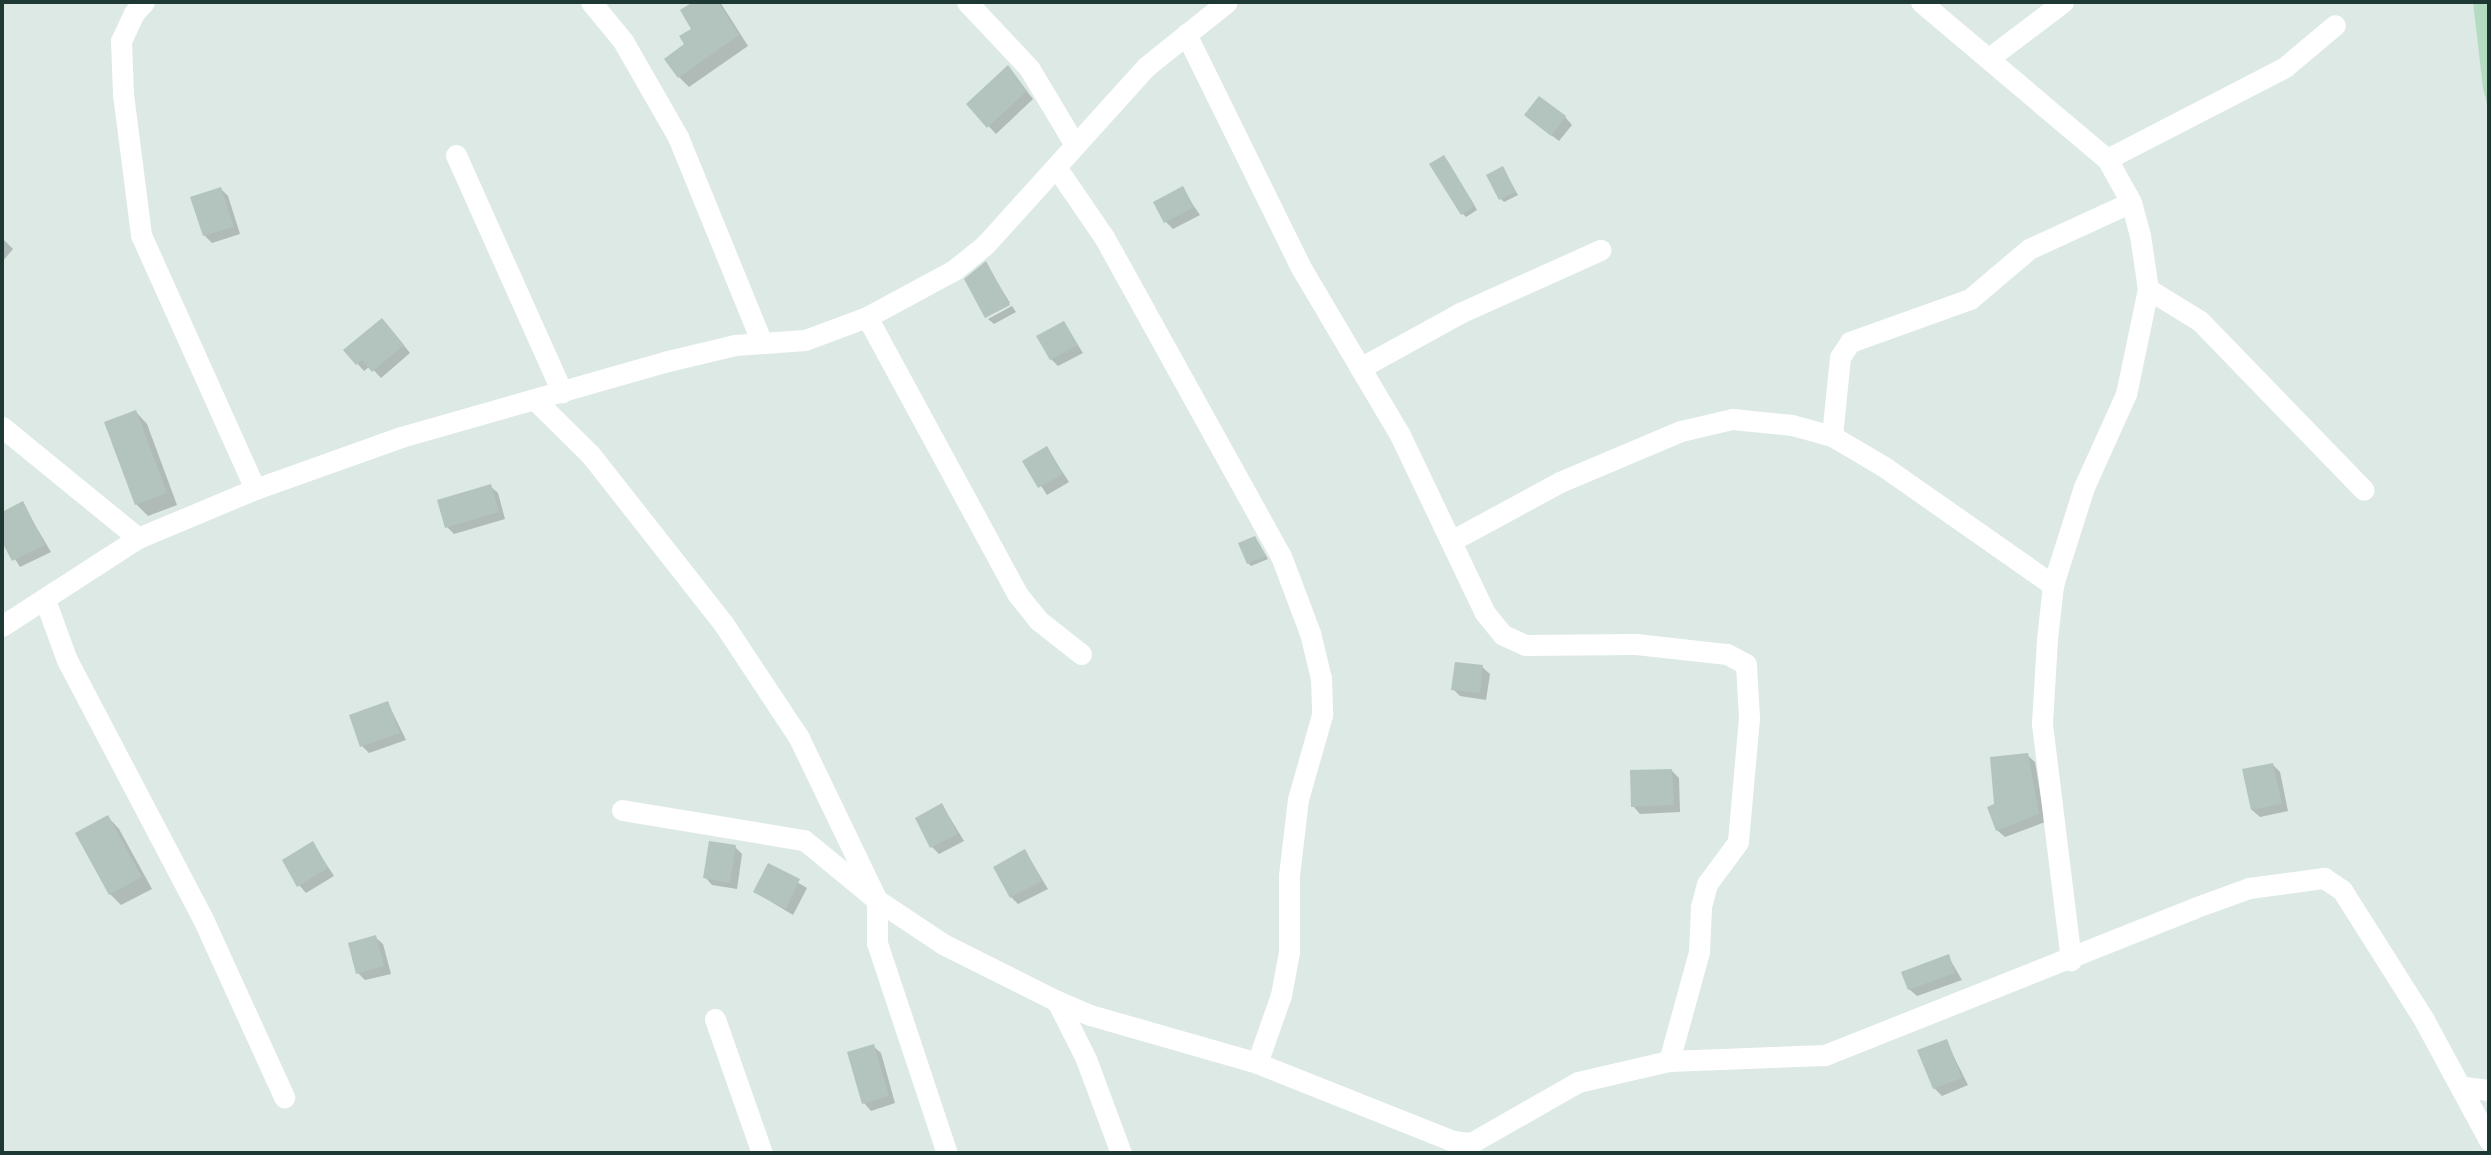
<!DOCTYPE html>
<style>
body{margin:0}
#map{position:relative;width:2491px;height:1155px;overflow:hidden;background:#dce9e4;font-family:"Titillium Web",sans-serif}
div>[style]{position:absolute}
.green>*{inset:0;background:#b4dcc1}
.shadow>*{inset:0;background:#0003}
.building>*{inset:0;background:#b2c4bd}
.street>*{height:21px;margin:-10.5px;padding:0 10.5px;transform-origin:10.5px;border-radius:10.5px;background:#fff}
span{translate:-50% -50%;white-space:nowrap;text-align:center;line-height:1.15;-webkit-text-stroke:7px #edf6f2;paint-order:stroke}
.frame{position:absolute;inset:0;border:4px solid #1e3933;pointer-events:none}
</style>
<div id="map">
<div class="green">
<div style="clip-path:polygon(2473px 2px,2489px 2px,2489px 111px,2483px 88px)"></div>
</div>
<div class="shadow">
<div style="clip-path:polygon(696px 2px,720px 2px,748px 46px,689px 87px,679px 77px,694px 29px,682px 11px)"></div>
<div style="clip-path:polygon(1008px 67px,1033px 99px,996px 134px,968px 104px)"></div>
<div style="clip-path:polygon(1565px 117px,1572px 125px,1559px 141px,1534px 122px)"></div>
<div style="clip-path:polygon(1447px 160px,1477px 210px,1466px 217px,1463px 214px)"></div>
<div style="clip-path:polygon(1502px 168px,1518px 195px,1504px 202px,1501px 199px)"></div>
<div style="clip-path:polygon(221px 189px,228px 196px,240px 234px,212px 243px,204px 235px)"></div>
<div style="clip-path:polygon(1182px 189px,1200px 215px,1173px 229px,1166px 222px)"></div>
<div style="clip-path:polygon(2px 238px,13px 249px,2px 262px)"></div>
<div style="clip-path:polygon(986px 264px,1010px 303px,986px 316px)"></div>
<div style="clip-path:polygon(1012px 306px,1016px 312px,994px 324px,988px 319px)"></div>
<div style="clip-path:polygon(1064px 323px,1083px 353px,1058px 366px,1051px 359px)"></div>
<div style="clip-path:polygon(389px 327px,410px 353px,381px 378px,370px 366px,364px 371px,345px 350px)"></div>
<div style="clip-path:polygon(136px 412px,147px 424px,177px 505px,148px 516px,136px 504px)"></div>
<div style="clip-path:polygon(1047px 448px,1069px 482px,1047px 495px,1025px 461px)"></div>
<div style="clip-path:polygon(490px 486px,498px 493px,505px 519px,454px 534px,447px 527px)"></div>
<div style="clip-path:polygon(22px 503px,51px 552px,20px 567px,2px 538px,2px 514px)"></div>
<div style="clip-path:polygon(1258px 542px,1268px 559px,1251px 566px,1248px 563px)"></div>
<div style="clip-path:polygon(1482px 667px,1490px 674px,1486px 700px,1460px 696px,1453px 689px)"></div>
<div style="clip-path:polygon(388px 703px,406px 740px,369px 753px,362px 746px)"></div>
<div style="clip-path:polygon(2027px 755px,2035px 762px,2045px 822px,2005px 837px,1997px 830px,1996px 806px)"></div>
<div style="clip-path:polygon(2273px 765px,2280px 772px,2288px 811px,2260px 817px,2252px 810px)"></div>
<div style="clip-path:polygon(1671px 770px,1679px 778px,1680px 812px,1640px 814px,1633px 806px)"></div>
<div style="clip-path:polygon(942px 805px,964px 841px,939px 854px,932px 847px)"></div>
<div style="clip-path:polygon(108px 817px,119px 829px,152px 889px,121px 905px,110px 894px)"></div>
<div style="clip-path:polygon(313px 844px,334px 876px,306px 893px,299px 885px)"></div>
<div style="clip-path:polygon(735px 847px,742px 854px,737px 889px,712px 885px,705px 877px)"></div>
<div style="clip-path:polygon(1025px 851px,1048px 889px,1018px 904px,1011px 897px)"></div>
<div style="clip-path:polygon(768px 865px,807px 888px,793px 915px,755px 892px)"></div>
<div style="clip-path:polygon(375px 937px,383px 944px,391px 974px,365px 980px,358px 973px)"></div>
<div style="clip-path:polygon(1948px 956px,1962px 980px,1917px 996px,1909px 989px)"></div>
<div style="clip-path:polygon(1946px 1041px,1968px 1085px,1942px 1096px,1934px 1088px)"></div>
<div style="clip-path:polygon(873px 1046px,881px 1053px,895px 1103px,871px 1111px,864px 1103px)"></div>
</div>
<div class="building">
<div style="clip-path:polygon(693px 2px,718px 2px,739px 35px,678px 78px,664px 59px,684px 44px,679px 36px,691px 29px,680px 10px)"></div>
<div style="clip-path:polygon(1008px 65px,1027px 91px,987px 128px,966px 104px)"></div>
<div style="clip-path:polygon(1539px 96px,1566px 116px,1551px 136px,1524px 115px)"></div>
<div style="clip-path:polygon(1444px 155px,1475px 206px,1461px 215px,1429px 164px)"></div>
<div style="clip-path:polygon(1503px 166px,1516px 192px,1499px 200px,1486px 175px)"></div>
<div style="clip-path:polygon(1183px 186px,1194px 207px,1164px 223px,1153px 202px)"></div>
<div style="clip-path:polygon(221px 187px,234px 227px,203px 236px,190px 197px)"></div>
<div style="clip-path:polygon(986px 261px,1010px 305px,985px 318px,964px 279px)"></div>
<div style="clip-path:polygon(382px 318px,404px 345px,372px 372px,362px 360px,356px 365px,343px 350px)"></div>
<div style="clip-path:polygon(1064px 321px,1078px 345px,1050px 360px,1036px 336px)"></div>
<div style="clip-path:polygon(136px 410px,167px 493px,135px 505px,104px 422px)"></div>
<div style="clip-path:polygon(1047px 446px,1063px 474px,1038px 488px,1022px 461px)"></div>
<div style="clip-path:polygon(491px 484px,499px 512px,445px 528px,437px 500px)"></div>
<div style="clip-path:polygon(23px 501px,45px 545px,12px 561px,2px 542px,2px 512px)"></div>
<div style="clip-path:polygon(1255px 536px,1266px 556px,1247px 564px,1238px 543px)"></div>
<div style="clip-path:polygon(1455px 662px,1483px 665px,1480px 693px,1451px 690px)"></div>
<div style="clip-path:polygon(388px 701px,400px 733px,360px 747px,349px 715px)"></div>
<div style="clip-path:polygon(2028px 753px,2039px 814px,1996px 831px,1987px 807px,1994px 804px,1990px 757px)"></div>
<div style="clip-path:polygon(2273px 763px,2282px 804px,2251px 810px,2242px 769px)"></div>
<div style="clip-path:polygon(1672px 769px,1674px 805px,1631px 807px,1630px 770px)"></div>
<div style="clip-path:polygon(942px 803px,958px 834px,930px 848px,915px 818px)"></div>
<div style="clip-path:polygon(108px 815px,142px 877px,109px 895px,75px 833px)"></div>
<div style="clip-path:polygon(313px 841px,328px 868px,297px 887px,282px 860px)"></div>
<div style="clip-path:polygon(709px 841px,736px 845px,730px 883px,703px 878px)"></div>
<div style="clip-path:polygon(1025px 849px,1042px 881px,1010px 898px,993px 867px)"></div>
<div style="clip-path:polygon(768px 863px,800px 879px,786px 909px,753px 892px)"></div>
<div style="clip-path:polygon(376px 935px,384px 966px,356px 974px,348px 943px)"></div>
<div style="clip-path:polygon(1949px 954px,1955px 973px,1908px 990px,1901px 972px)"></div>
<div style="clip-path:polygon(1947px 1039px,1962px 1078px,1933px 1089px,1917px 1050px)"></div>
<div style="clip-path:polygon(874px 1044px,889px 1096px,862px 1104px,847px 1052px)"></div>
</div>
<div class="street">
<div style="left:144px;top:2px;width:15px;rotate:132deg"></div>
<div style="left:134px;top:13px;width:31px;rotate:115deg"></div>
<div style="left:121px;top:41px;width:53px;rotate:87.8deg"></div>
<div style="left:123px;top:94px;width:142px;rotate:82.7deg"></div>
<div style="left:141px;top:235px;width:278px;rotate:65.8deg"></div>
<div style="left:591px;top:2px;width:50px;rotate:50.6deg"></div>
<div style="left:623px;top:41px;width:111px;rotate:60.2deg"></div>
<div style="left:678px;top:137px;width:222px;rotate:67.8deg"></div>
<div style="left:967px;top:2px;width:91px;rotate:46.8deg"></div>
<div style="left:1029px;top:68px;width:90px;rotate:59.1deg"></div>
<div style="left:1921px;top:2px;width:243px;rotate:40.2deg"></div>
<div style="left:2107px;top:159px;width:49px;rotate:60.8deg"></div>
<div style="left:2131px;top:202px;width:34px;rotate:75deg"></div>
<div style="left:2140px;top:235px;width:55px;rotate:81.6deg"></div>
<div style="left:2148px;top:289px;width:107px;rotate:101.8deg"></div>
<div style="left:2126px;top:394px;width:102px;rotate:114.3deg"></div>
<div style="left:2084px;top:487px;width:103px;rotate:107.6deg"></div>
<div style="left:2053px;top:585px;width:54px;rotate:96.3deg"></div>
<div style="left:2047px;top:639px;width:85px;rotate:93.4deg"></div>
<div style="left:2042px;top:724px;width:238px;rotate:83deg"></div>
<div style="left:1186px;top:34px;width:258px;rotate:63.8deg"></div>
<div style="left:1300px;top:266px;width:196px;rotate:59.4deg"></div>
<div style="left:1400px;top:435px;width:197px;rotate:64.5deg"></div>
<div style="left:1485px;top:613px;width:28px;rotate:51deg"></div>
<div style="left:1503px;top:635px;width:24px;rotate:24deg"></div>
<div style="left:1525px;top:645px;width:111px;rotate:-0.5deg"></div>
<div style="left:1636px;top:644px;width:92px;rotate:6.3deg"></div>
<div style="left:1727px;top:654px;width:21px;rotate:28deg"></div>
<div style="left:1746px;top:664px;width:54px;rotate:86.8deg"></div>
<div style="left:1749px;top:718px;width:124px;rotate:95.1deg"></div>
<div style="left:1738px;top:842px;width:52px;rotate:126.4deg"></div>
<div style="left:1707px;top:884px;width:24px;rotate:105deg"></div>
<div style="left:1701px;top:907px;width:45px;rotate:92.5deg"></div>
<div style="left:1699px;top:952px;width:113px;rotate:105.4deg"></div>
<div style="left:1989px;top:58px;width:93px;rotate:-37.1deg"></div>
<div style="left:456px;top:155px;width:260px;rotate:65.9deg"></div>
<div style="left:2107px;top:159px;width:200px;rotate:-27.3deg"></div>
<div style="left:2285px;top:67px;width:65px;rotate:-40deg"></div>
<div style="left:1056px;top:167px;width:85px;rotate:55.6deg"></div>
<div style="left:1104px;top:237px;width:365px;rotate:61deg"></div>
<div style="left:1281px;top:556px;width:82px;rotate:69.4deg"></div>
<div style="left:1310px;top:633px;width:46px;rotate:76.3deg"></div>
<div style="left:1321px;top:678px;width:37px;rotate:88deg"></div>
<div style="left:1322px;top:715px;width:87px;rotate:105.9deg"></div>
<div style="left:1298px;top:799px;width:78px;rotate:96.7deg"></div>
<div style="left:1289px;top:876px;width:76px;rotate:90deg"></div>
<div style="left:1289px;top:952px;width:44px;rotate:100.5deg"></div>
<div style="left:1281px;top:995px;width:72px;rotate:109.4deg"></div>
<div style="left:2148px;top:289px;width:61px;rotate:31.6deg"></div>
<div style="left:2200px;top:321px;width:235px;rotate:45.9deg"></div>
<div style="left:867px;top:317px;width:316px;rotate:61.5deg"></div>
<div style="left:1018px;top:595px;width:32px;rotate:51deg"></div>
<div style="left:1038px;top:620px;width:55px;rotate:38.3deg"></div>
<div style="left:1360px;top:368px;width:114px;rotate:-28.8deg"></div>
<div style="left:1460px;top:313px;width:154px;rotate:-24.2deg"></div>
<div style="left:535px;top:400px;width:77px;rotate:44.5deg"></div>
<div style="left:590px;top:454px;width:215px;rotate:51.8deg"></div>
<div style="left:723px;top:623px;width:138px;rotate:56.5deg"></div>
<div style="left:799px;top:738px;width:180px;rotate:64.3deg"></div>
<div style="left:877px;top:900px;width:43px;rotate:90deg"></div>
<div style="left:877px;top:943px;width:221px;rotate:71.6deg"></div>
<div style="left:2px;top:427px;width:176px;rotate:39.2deg"></div>
<div style="left:1832px;top:436px;width:79px;rotate:-84.2deg"></div>
<div style="left:1840px;top:357px;width:18px;rotate:-56deg"></div>
<div style="left:1850px;top:342px;width:127px;rotate:-19.7deg"></div>
<div style="left:1970px;top:299px;width:77px;rotate:-40.3deg"></div>
<div style="left:2029px;top:249px;width:112px;rotate:-24.7deg"></div>
<div style="left:1451px;top:541px;width:124px;rotate:-28.4deg"></div>
<div style="left:1560px;top:482px;width:131px;rotate:-22.9deg"></div>
<div style="left:1681px;top:431px;width:52px;rotate:-13.2deg"></div>
<div style="left:1732px;top:419px;width:60px;rotate:5.7deg"></div>
<div style="left:1792px;top:425px;width:41px;rotate:15.4deg"></div>
<div style="left:1832px;top:436px;width:59px;rotate:30.5deg"></div>
<div style="left:1883px;top:466px;width:208px;rotate:35deg"></div>
<div style="left:45px;top:600px;width:64px;rotate:69.9deg"></div>
<div style="left:67px;top:660px;width:293px;rotate:62.3deg"></div>
<div style="left:203px;top:919px;width:196px;rotate:65.5deg"></div>
<div style="left:2px;top:626px;width:162px;rotate:-32.9deg"></div>
<div style="left:138px;top:538px;width:127px;rotate:-22.7deg"></div>
<div style="left:255px;top:489px;width:155px;rotate:-19.6deg"></div>
<div style="left:401px;top:437px;width:278px;rotate:-15.9deg"></div>
<div style="left:668px;top:361px;width:69px;rotate:-13.4deg"></div>
<div style="left:735px;top:345px;width:70px;rotate:-4.1deg"></div>
<div style="left:805px;top:340px;width:66px;rotate:-20.4deg"></div>
<div style="left:867px;top:317px;width:99px;rotate:-28.4deg"></div>
<div style="left:954px;top:270px;width:40px;rotate:-39deg"></div>
<div style="left:985px;top:245px;width:241px;rotate:-47.9deg"></div>
<div style="left:1147px;top:66px;width:102px;rotate:-38.7deg"></div>
<div style="left:622px;top:810px;width:184px;rotate:9.4deg"></div>
<div style="left:804px;top:840px;width:94px;rotate:39.4deg"></div>
<div style="left:877px;top:900px;width:79px;rotate:33.7deg"></div>
<div style="left:943px;top:944px;width:127px;rotate:26.6deg"></div>
<div style="left:1057px;top:1001px;width:36px;rotate:23deg"></div>
<div style="left:1090px;top:1015px;width:174px;rotate:16deg"></div>
<div style="left:1257px;top:1063px;width:211px;rotate:21.7deg"></div>
<div style="left:1453px;top:1141px;width:18px;rotate:6deg"></div>
<div style="left:1471px;top:1143px;width:123px;rotate:-29.7deg"></div>
<div style="left:1578px;top:1082px;width:93px;rotate:-13deg"></div>
<div style="left:1669px;top:1061px;width:156px;rotate:-2.2deg"></div>
<div style="left:1825px;top:1055px;width:397px;rotate:-21.7deg"></div>
<div style="left:2194px;top:908px;width:59px;rotate:-20deg"></div>
<div style="left:2249px;top:888px;width:76px;rotate:-7.6deg"></div>
<div style="left:2324px;top:878px;width:22px;rotate:34deg"></div>
<div style="left:2342px;top:890px;width:151px;rotate:57.7deg"></div>
<div style="left:2423px;top:1018px;width:139px;rotate:61.6deg"></div>
<div style="left:1057px;top:1001px;width:65px;rotate:63.4deg"></div>
<div style="left:1086px;top:1059px;width:100px;rotate:69.6deg"></div>
<div style="left:715px;top:1019px;width:142px;rotate:70.7deg"></div>
<div style="left:2464px;top:1087px;width:25px;rotate:7deg"></div>
</div>
<div class="frame"></div>
</div>
